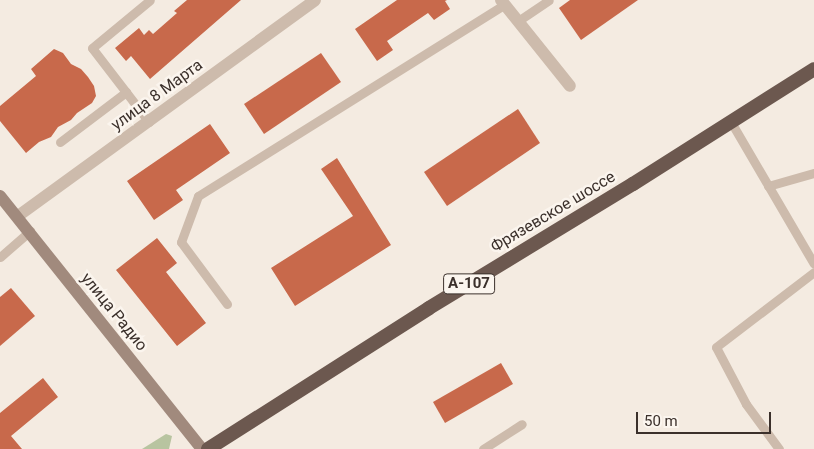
<!DOCTYPE html>
<meta charset="utf-8">
<style>
body{margin:0}
#map{position:relative;width:814px;height:449px;overflow:hidden;background:#f4ebe1;font-family:Roboto,sans-serif}
div>[style]{position:absolute}
.green>*{inset:0;background:#b8c4a0}
.building>*{inset:0;background:#c8694b}
.service>*{height:9px;margin:-4.5px;padding:0 4.5px;transform-origin:4.5px;border-radius:4.5px;background:#cdbbac}
.minor>*{height:12px;margin:-6px;padding:0 6px;transform-origin:6px;border-radius:6px;background:#cdbbac}
.secondary>*{height:12px;margin:-6px;padding:0 6px;transform-origin:6px;border-radius:6px;background:#a18a7d}
.trunk>*{height:14px;margin:-7px;padding:0 7px;transform-origin:7px;border-radius:7px;background:#6c584f}
span{translate:-50% -50%;white-space:nowrap;text-align:center;line-height:1.15;-webkit-text-stroke:5px #fbf5ee;paint-order:stroke}
.shield-label span{padding:1px 4px;background:#fbf5ee;border:1px solid;border-radius:4px;-webkit-text-stroke-width:0}
.shield-label{font-size:15px;color:#3b302b;font-weight:700}
.street-label{font-size:16px;color:#3b302b}
.scale{position:absolute;left:636px;top:412px;width:135px;height:22px;box-sizing:border-box;border:2px solid #3b302b;border-top:0;padding-left:6px;font-size:15px;line-height:18px;white-space:nowrap;color:#3b302b;-webkit-text-stroke:4px #fbf5ee;paint-order:stroke}
</style>
<div id="map">
<div class="green">
<div style="clip-path:polygon(166px 434px,172px 436px,169px 449px,142px 449px)"></div>
</div>
<div class="building">
<div style="clip-path:polygon(187px 0,241px 0,150px 79px,131px 56px,126px 61px,115px 48px,139px 28px,144px 35px,149px 30px,153px 34px,177px 13px,174px 11px)"></div>
<div style="clip-path:polygon(397px 0,447px 0,445px 1px,450px 9px,434px 20px,428px 13px,387px 41px,393px 50px,377px 61px,355px 29px)"></div>
<div style="clip-path:polygon(570px 0,638px 0,581px 40px,559px 8px)"></div>
<div style="clip-path:polygon(54px 49px,63px 53px,71px 64px,81px 69px,88px 77px,94px 86px,96px 96px,92px 103px,77px 113px,71px 120px,58px 127px,51px 137px,39px 142px,26px 153px,0 121px,0 106px,36px 76px,31px 69px)"></div>
<div style="clip-path:polygon(321px 53px,341px 82px,264px 134px,244px 104px)"></div>
<div style="clip-path:polygon(518px 109px,540px 143px,447px 206px,424px 172px)"></div>
<div style="clip-path:polygon(210px 124px,230px 153px,176px 190px,183px 200px,154px 220px,127px 181px)"></div>
<div style="clip-path:polygon(337px 158px,391px 245px,295px 306px,271px 268px,353px 216px,321px 169px)"></div>
<div style="clip-path:polygon(157px 238px,177px 263px,166px 272px,206px 323px,177px 346px,116px 270px)"></div>
<div style="clip-path:polygon(11px 288px,35px 316px,0 346px,0 297px)"></div>
<div style="clip-path:polygon(501px 363px,513px 384px,445px 423px,433px 402px)"></div>
<div style="clip-path:polygon(43px 378px,58px 397px,11px 436px,22px 449px,0 449px,0 413px)"></div>
</div>
<div class="service">
<div style="left:518px;top:21px;width:37px;rotate:-34deg"></div>
<div style="left:149px;top:122px;width:93px;rotate:-127.6deg"></div>
<div style="left:92px;top:48px;width:75px;rotate:-39.6deg"></div>
<div style="left:731px;top:122px;width:164px;rotate:59.7deg"></div>
<div style="left:60px;top:142px;width:83px;rotate:-37.1deg"></div>
<div style="left:768px;top:186px;width:48px;rotate:-15.8deg"></div>
<div style="left:0;top:257px;width:40px;rotate:-41deg"></div>
<div style="left:227px;top:304px;width:77px;rotate:-126.6deg"></div>
<div style="left:181px;top:242px;width:49px;rotate:-69.7deg"></div>
<div style="left:198px;top:196px;width:362px;rotate:-32deg"></div>
<div style="left:483px;top:449px;width:46px;rotate:-32.7deg"></div>
<div style="left:779px;top:449px;width:56px;rotate:-126.3deg"></div>
<div style="left:746px;top:404px;width:64px;rotate:-117.8deg"></div>
<div style="left:716px;top:347px;width:123px;rotate:-37.4deg"></div>
</div>
<div class="minor">
<div style="left:501px;top:0;width:110px;rotate:51.3deg"></div>
<div style="left:18px;top:216px;width:367px;rotate:-36deg"></div>
</div>
<div class="secondary">
<div style="left:0;top:196px;width:324px;rotate:51.4deg"></div>
</div>
<div class="trunk">
<div style="left:208px;top:449px;width:262px;rotate:-32.5deg"></div>
<div style="left:429px;top:308px;width:239px;rotate:-31.3deg"></div>
<div style="left:633px;top:184px;width:214px;rotate:-32.4deg"></div>
</div>
<div class="shield-label">
<span style="left:469px;top:284px">А-107</span>
</div>
<div class="street-label">
<span style="left:157px;top:95px;rotate:-36deg">улица 8 Марта</span>
<span style="left:553px;top:212px;rotate:-31deg">Фрязевское шоссе</span>
<span style="left:114px;top:312px;rotate:51deg">улица Радио</span>
</div>
<div class="scale">50 m</div>
</div>
